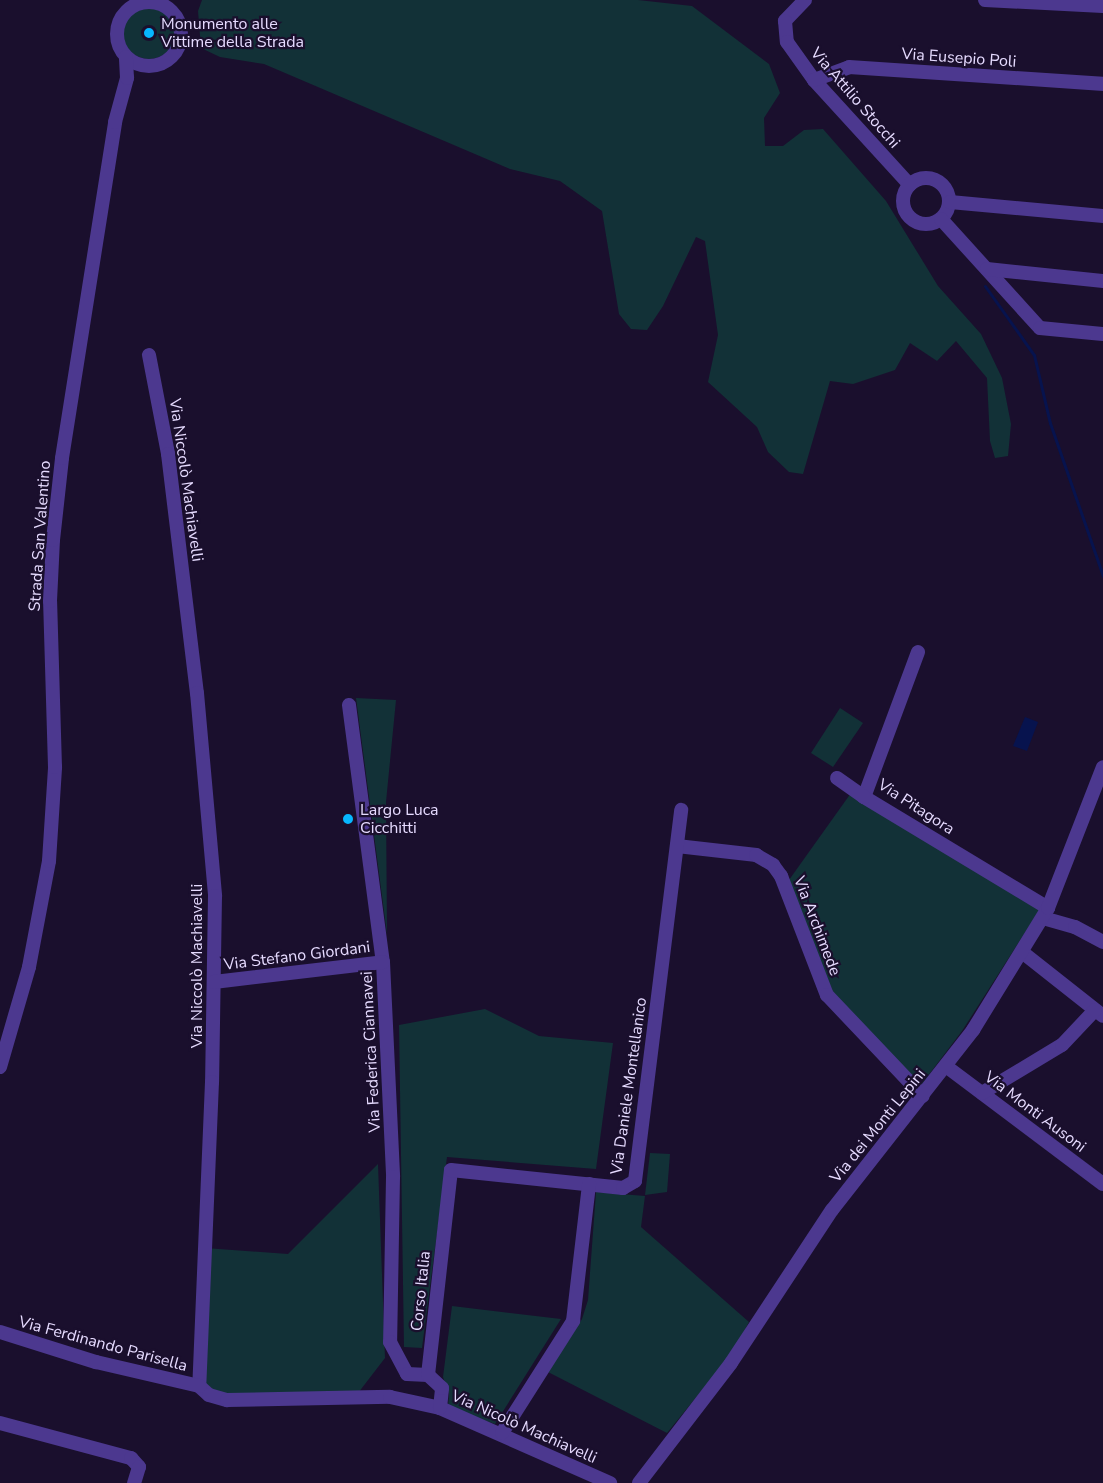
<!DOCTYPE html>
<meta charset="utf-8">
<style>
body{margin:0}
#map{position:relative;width:1103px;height:1483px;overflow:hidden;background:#1a0f2d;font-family:"Nunito Sans",sans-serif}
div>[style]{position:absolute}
.green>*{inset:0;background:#123137}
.round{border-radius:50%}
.water>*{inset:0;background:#07134e}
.stream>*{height:3px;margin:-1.5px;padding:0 1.5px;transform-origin:1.5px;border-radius:1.5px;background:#07134e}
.minor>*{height:14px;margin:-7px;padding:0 7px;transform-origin:7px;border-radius:7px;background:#4c388f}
.minor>.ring{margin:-7px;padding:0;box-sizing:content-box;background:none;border:14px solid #4c388f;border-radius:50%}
.dots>*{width:16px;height:16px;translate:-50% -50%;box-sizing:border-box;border:3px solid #1a0f2d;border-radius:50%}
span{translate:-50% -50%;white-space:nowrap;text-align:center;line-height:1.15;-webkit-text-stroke:4.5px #1a0f2d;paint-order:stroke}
.poi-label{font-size:16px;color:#e6dbff}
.left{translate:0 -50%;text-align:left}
.street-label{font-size:16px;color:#e6dbff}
</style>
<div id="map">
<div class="green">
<div style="clip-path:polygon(202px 0,638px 0,692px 6px,769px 64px,780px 93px,764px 118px,765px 146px,783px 146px,804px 130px,823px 129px,886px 201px,938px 286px,981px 334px,1002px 378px,1011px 424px,1008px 456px,995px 458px,990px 441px,987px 378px,956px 341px,937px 361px,910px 343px,895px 370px,853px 384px,830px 381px,803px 474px,789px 472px,768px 452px,757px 427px,708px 382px,718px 335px,705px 241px,696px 237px,663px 306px,647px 330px,631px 329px,619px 314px,602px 211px,560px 181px,510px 169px,264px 64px,220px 57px,201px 48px,198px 11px)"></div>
<div class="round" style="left:123px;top:7px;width:52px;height:52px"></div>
<div style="clip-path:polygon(356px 698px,396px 700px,386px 802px,387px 934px)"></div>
<div style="clip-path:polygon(840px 708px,863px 723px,833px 767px,811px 753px)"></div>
<div style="clip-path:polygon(851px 793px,1040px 909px,962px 1031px,921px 1085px,835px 998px,789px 880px)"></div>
<div style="clip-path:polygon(485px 1009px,539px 1036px,613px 1043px,596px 1169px,447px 1157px,422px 1348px,404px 1347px,399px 1025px)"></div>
<div style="clip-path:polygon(650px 1153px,670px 1154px,667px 1192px,645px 1195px)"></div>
<div style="clip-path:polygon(378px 1164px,385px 1358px,355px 1397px,241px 1400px,199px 1386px,205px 1248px,288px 1254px)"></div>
<div style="clip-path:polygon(596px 1192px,645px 1196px,641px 1227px,749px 1322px,733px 1352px,667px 1433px,548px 1372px,582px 1319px,588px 1300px)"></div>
<div style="clip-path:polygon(452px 1306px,561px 1319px,495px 1424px,448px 1407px,449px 1394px,443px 1377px)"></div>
</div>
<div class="water">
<div style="clip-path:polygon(1025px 717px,1038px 722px,1027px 751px,1013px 746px)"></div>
</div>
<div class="stream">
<div style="left:985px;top:286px;width:85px;rotate:54.6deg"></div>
<div style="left:1034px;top:355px;width:70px;rotate:76.8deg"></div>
<div style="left:1050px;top:423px;width:162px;rotate:70.9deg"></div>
</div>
<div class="minor">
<div style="left:805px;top:0;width:29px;rotate:134deg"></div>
<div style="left:785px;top:21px;width:21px;rotate:85deg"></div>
<div style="left:787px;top:42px;width:47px;rotate:54.6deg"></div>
<div style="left:814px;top:80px;width:142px;rotate:47.6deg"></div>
<div style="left:985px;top:0;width:118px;rotate:2.9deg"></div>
<div class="ring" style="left:117px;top:2px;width:50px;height:50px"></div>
<div style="left:814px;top:80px;width:37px;rotate:-20deg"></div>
<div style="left:849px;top:67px;width:255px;rotate:3.8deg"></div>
<div class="ring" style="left:903px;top:178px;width:32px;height:32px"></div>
<div style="left:950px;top:202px;width:154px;rotate:5.2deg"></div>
<div style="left:941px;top:219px;width:147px;rotate:47.8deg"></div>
<div style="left:1040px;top:328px;width:63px;rotate:5.4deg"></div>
<div style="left:987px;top:269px;width:117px;rotate:5.9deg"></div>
<div style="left:149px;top:355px;width:101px;rotate:79.1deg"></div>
<div style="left:168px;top:454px;width:241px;rotate:83.1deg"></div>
<div style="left:197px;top:693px;width:204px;rotate:84.9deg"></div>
<div style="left:215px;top:896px;width:186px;rotate:90.9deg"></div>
<div style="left:212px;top:1082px;width:304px;rotate:92.4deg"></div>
<div style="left:199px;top:1386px;width:13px;rotate:42deg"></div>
<div style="left:209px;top:1395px;width:19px;rotate:16deg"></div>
<div style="left:227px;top:1400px;width:163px;rotate:-1.1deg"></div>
<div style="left:390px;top:1397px;width:51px;rotate:12.4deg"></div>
<div style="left:440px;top:1408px;width:186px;rotate:23.8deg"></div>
<div style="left:918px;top:652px;width:155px;rotate:110.4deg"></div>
<div style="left:864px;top:797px;width:215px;rotate:31.1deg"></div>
<div style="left:349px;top:705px;width:259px;rotate:82.5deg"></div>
<div style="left:383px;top:962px;width:215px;rotate:87.3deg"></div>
<div style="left:393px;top:1177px;width:165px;rotate:91deg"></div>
<div style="left:390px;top:1342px;width:36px;rotate:62deg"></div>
<div style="left:407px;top:1374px;width:21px;rotate:3deg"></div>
<div style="left:837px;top:778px;width:33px;rotate:35deg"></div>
<div style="left:677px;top:846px;width:80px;rotate:6.5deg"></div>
<div style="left:756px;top:855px;width:20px;rotate:30deg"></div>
<div style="left:773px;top:865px;width:14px;rotate:54deg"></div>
<div style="left:781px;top:876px;width:128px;rotate:68.9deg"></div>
<div style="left:827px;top:995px;width:139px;rotate:46.5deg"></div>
<div style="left:1043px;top:918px;width:33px;rotate:16deg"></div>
<div style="left:1075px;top:927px;width:32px;rotate:28deg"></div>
<div style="left:1022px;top:952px;width:103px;rotate:38.3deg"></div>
<div style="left:214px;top:982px;width:170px;rotate:-6.7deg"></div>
<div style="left:0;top:1067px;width:104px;rotate:-73.8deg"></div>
<div style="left:29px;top:967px;width:108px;rotate:-79.3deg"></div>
<div style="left:49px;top:861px;width:94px;rotate:-86.3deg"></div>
<div style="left:55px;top:767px;width:166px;rotate:-91.7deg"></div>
<div style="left:50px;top:601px;width:61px;rotate:-87.2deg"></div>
<div style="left:53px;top:540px;width:82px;rotate:-83.7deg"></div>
<div style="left:62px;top:458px;width:340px;rotate:-81deg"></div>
<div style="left:115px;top:122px;width:46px;rotate:-74.7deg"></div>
<div style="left:127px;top:78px;width:21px;rotate:-93deg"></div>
<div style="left:947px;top:1067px;width:195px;rotate:36.9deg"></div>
<div style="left:982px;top:1093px;width:93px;rotate:-31deg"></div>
<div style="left:1062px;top:1045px;width:48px;rotate:-46.7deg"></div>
<div style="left:0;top:1332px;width:101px;rotate:17.4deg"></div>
<div style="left:96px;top:1362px;width:106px;rotate:13.1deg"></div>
<div style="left:440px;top:1408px;width:20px;rotate:-84deg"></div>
<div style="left:442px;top:1388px;width:19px;rotate:-137deg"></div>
<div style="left:428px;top:1375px;width:206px;rotate:-83.6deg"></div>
<div style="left:451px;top:1170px;width:173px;rotate:6deg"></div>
<div style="left:623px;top:1188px;width:14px;rotate:-30deg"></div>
<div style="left:635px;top:1181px;width:374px;rotate:-82.9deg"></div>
<div style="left:0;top:1423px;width:136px;rotate:15deg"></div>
<div style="left:131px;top:1458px;width:12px;rotate:48deg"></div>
<div style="left:139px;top:1467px;width:17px;rotate:107deg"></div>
<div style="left:502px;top:1433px;width:133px;rotate:-57.6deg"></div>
<div style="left:573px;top:1321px;width:138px;rotate:-83.3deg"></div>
<div style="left:639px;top:1483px;width:151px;rotate:-52.5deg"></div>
<div style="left:731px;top:1363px;width:183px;rotate:-56.6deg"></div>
<div style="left:832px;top:1210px;width:229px;rotate:-51.9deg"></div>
<div style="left:973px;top:1030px;width:143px;rotate:-58.4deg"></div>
<div style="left:1048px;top:908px;width:151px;rotate:-68.7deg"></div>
</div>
<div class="dots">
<div style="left:149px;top:33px;background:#07b7ff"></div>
<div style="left:348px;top:819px;background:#07b7ff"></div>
</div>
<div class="poi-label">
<span class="left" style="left:161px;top:33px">Monumento alle<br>Vittime della Strada</span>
<span class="left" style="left:360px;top:819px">Largo Luca<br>Cicchitti</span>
</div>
<div class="street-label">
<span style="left:959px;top:58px;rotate:4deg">Via Eusepio Poli</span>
<span style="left:855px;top:98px;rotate:49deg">Via Attilio Stocchi</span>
<span style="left:186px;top:480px;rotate:82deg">Via Niccolò Machiavelli</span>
<span style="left:40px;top:536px;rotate:-86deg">Strada San Valentino</span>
<span style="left:916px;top:807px;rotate:33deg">Via Pitagora</span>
<span style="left:817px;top:926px;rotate:69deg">Via Archimede</span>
<span style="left:297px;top:956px;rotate:-7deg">Via Stefano Giordani</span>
<span style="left:197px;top:966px;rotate:-90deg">Via Niccolò Machiavelli</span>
<span style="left:371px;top:1052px;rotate:-93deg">Via Federica Ciannavei</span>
<span style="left:629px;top:1086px;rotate:-82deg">Via Daniele Montellanico</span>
<span style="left:1035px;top:1112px;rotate:37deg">Via Monti Ausoni</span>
<span style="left:878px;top:1126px;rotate:-51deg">Via dei Monti Lepini</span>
<span style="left:421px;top:1291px;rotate:-84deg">Corso Italia</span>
<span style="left:103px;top:1344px;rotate:15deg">Via Ferdinando Parisella</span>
<span style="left:524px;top:1427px;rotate:24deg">Via Nicolò Machiavelli</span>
</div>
</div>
